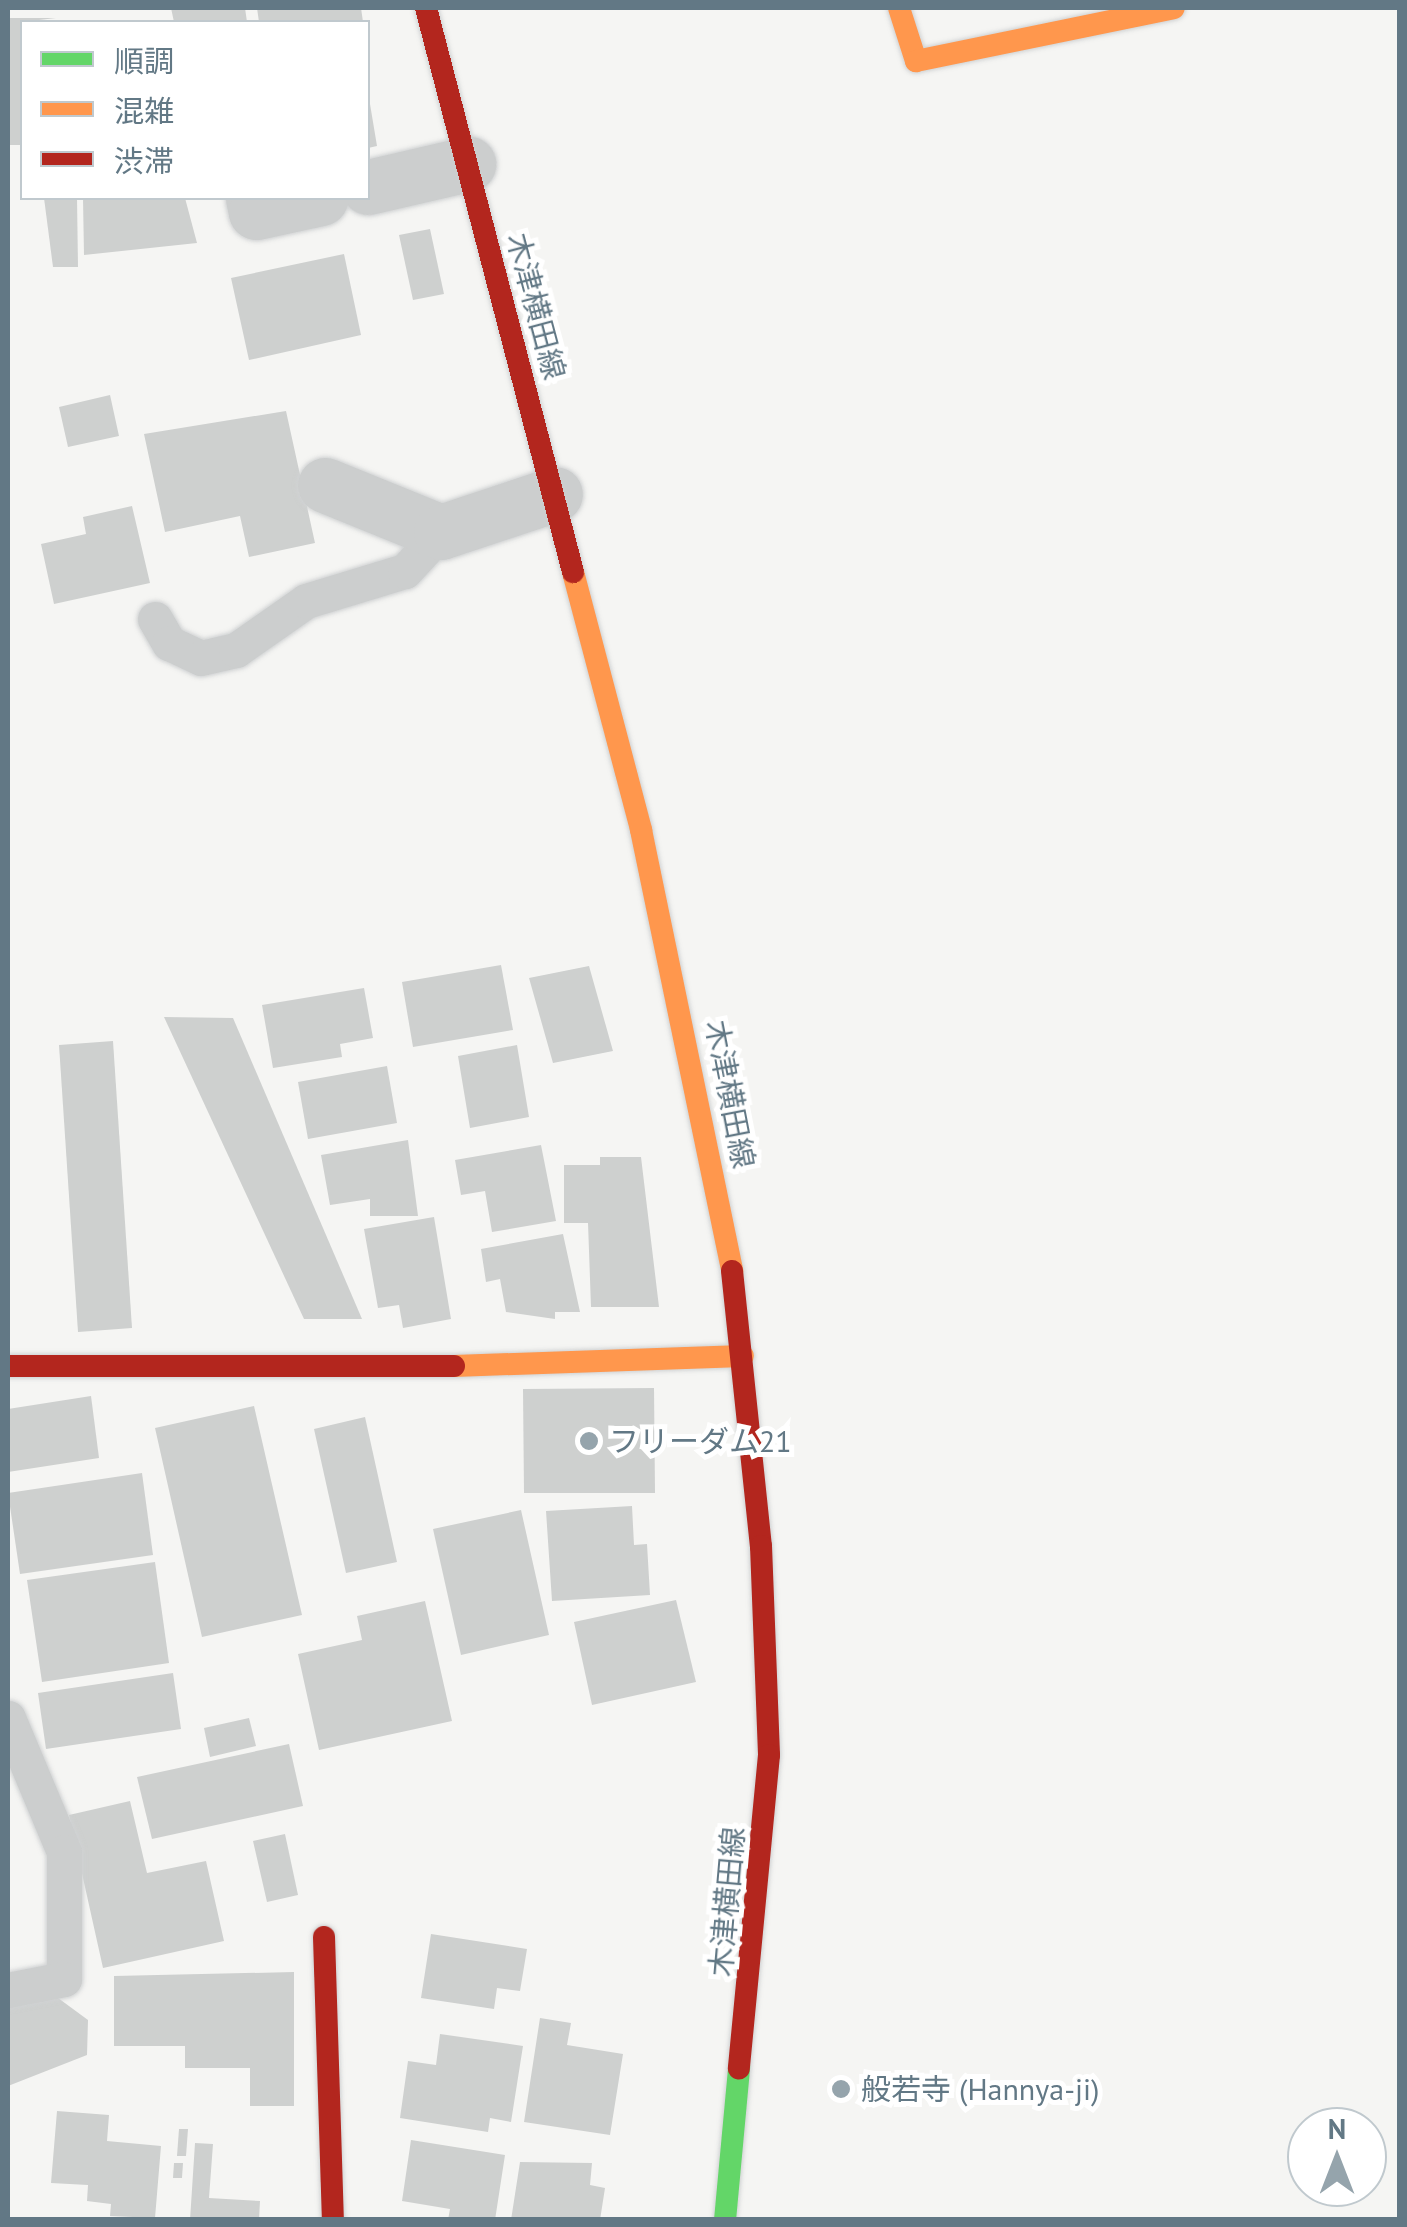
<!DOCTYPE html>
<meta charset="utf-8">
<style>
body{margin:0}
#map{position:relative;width:1407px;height:2227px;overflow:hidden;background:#f5f5f3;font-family:"PT Sans","Noto Sans JP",sans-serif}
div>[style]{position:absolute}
.building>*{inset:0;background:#ced0cf}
.roads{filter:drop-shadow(0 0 2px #d0d2d3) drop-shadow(0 0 2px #d0d2d3)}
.lane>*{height:35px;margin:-17.5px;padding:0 17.5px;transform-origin:17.5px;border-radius:17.5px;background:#cccece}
.street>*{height:55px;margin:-27.5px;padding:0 27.5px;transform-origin:27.5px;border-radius:27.5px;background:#cccece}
.fast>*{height:22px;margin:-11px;padding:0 11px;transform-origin:11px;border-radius:11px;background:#63d668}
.slow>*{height:22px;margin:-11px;padding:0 11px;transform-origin:11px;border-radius:11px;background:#ff974d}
.jam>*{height:22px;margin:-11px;padding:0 11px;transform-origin:11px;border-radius:11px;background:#b3261e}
.dots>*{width:28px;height:28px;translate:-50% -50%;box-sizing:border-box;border:5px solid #fff;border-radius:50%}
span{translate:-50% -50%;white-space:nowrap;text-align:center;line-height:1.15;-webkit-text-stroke:10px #fff;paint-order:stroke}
.street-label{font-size:30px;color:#627885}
.poi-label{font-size:30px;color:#627885}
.left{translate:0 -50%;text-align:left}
.frame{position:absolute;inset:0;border:10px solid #627885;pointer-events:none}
.legend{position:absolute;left:20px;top:20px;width:350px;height:180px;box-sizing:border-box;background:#fff;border:2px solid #c0c9ce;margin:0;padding:12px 18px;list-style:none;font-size:30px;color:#627885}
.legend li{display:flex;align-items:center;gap:20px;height:50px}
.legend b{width:50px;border:2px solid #c0c9ce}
.north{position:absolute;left:1287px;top:2107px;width:100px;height:100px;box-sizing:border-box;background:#fff;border:2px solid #c0c9ce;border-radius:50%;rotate:0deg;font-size:28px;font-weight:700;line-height:40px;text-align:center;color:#627885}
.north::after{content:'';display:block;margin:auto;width:35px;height:45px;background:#95a4ac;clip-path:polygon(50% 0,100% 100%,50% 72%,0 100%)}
</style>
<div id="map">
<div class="building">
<div style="clip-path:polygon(171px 8px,245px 8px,247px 22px,174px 22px)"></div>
<div style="clip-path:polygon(257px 8px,361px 8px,363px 22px,259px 22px)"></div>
<div style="clip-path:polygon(8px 18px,56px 18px,22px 22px,22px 145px,8px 145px)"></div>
<div style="clip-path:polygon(368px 92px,377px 146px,368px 148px)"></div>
<div style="clip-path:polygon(44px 198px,77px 198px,78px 267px,53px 267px)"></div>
<div style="clip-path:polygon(83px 198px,185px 198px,197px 243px,84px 255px)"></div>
<div style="clip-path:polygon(430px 229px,444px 294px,413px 300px,399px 235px)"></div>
<div style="clip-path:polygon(344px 254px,361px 335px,249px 360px,231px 278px)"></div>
<div style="clip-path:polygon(110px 395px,119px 436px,68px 447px,59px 407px)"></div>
<div style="clip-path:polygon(286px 411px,315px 543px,249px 557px,240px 516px,165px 532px,144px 434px)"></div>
<div style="clip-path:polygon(132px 506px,150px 583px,54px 604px,41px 544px,86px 534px,83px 517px)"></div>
<div style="clip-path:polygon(501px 965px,513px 1030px,413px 1047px,402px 982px)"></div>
<div style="clip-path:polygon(589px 966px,613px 1051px,553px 1063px,529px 978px)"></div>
<div style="clip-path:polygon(364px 988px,373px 1038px,340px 1044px,342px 1057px,273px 1068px,262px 1005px)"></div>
<div style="clip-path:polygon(164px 1017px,233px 1018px,362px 1319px,304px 1319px)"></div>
<div style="clip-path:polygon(113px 1041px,132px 1328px,78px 1332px,59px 1045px)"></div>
<div style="clip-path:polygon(517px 1045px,529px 1117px,470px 1128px,458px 1056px)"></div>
<div style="clip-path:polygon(387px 1066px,397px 1123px,308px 1139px,298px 1082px)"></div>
<div style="clip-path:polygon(408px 1140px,418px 1216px,370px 1216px,370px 1199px,330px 1205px,321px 1155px)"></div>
<div style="clip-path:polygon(541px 1145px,556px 1221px,492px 1232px,485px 1191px,461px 1195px,455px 1160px)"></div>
<div style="clip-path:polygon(600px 1157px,641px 1157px,659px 1307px,591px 1307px,588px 1223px,564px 1223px,564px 1165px,600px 1165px)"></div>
<div style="clip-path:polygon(434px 1217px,451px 1319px,403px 1328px,399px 1305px,378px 1308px,364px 1229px)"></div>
<div style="clip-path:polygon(563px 1234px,580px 1312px,555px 1312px,555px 1319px,506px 1312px,500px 1279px,486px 1282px,481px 1249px)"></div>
<div style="clip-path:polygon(654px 1388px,655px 1493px,524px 1493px,523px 1389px)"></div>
<div style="clip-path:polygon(91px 1396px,99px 1458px,8px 1472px,8px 1409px)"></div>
<div style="clip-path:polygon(254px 1406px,302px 1615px,202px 1637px,155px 1428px)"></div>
<div style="clip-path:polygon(365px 1417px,397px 1562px,346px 1573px,314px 1429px)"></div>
<div style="clip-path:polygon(142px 1473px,153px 1555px,20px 1574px,8px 1493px)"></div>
<div style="clip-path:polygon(632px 1506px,634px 1545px,647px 1544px,650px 1595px,552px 1601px,546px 1511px)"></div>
<div style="clip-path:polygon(521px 1510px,549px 1635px,461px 1655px,433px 1529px)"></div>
<div style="clip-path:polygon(155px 1562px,169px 1663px,42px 1682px,27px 1580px)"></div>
<div style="clip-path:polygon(676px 1600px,696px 1682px,592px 1705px,574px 1622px)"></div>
<div style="clip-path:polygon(425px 1601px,452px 1721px,319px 1750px,298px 1654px,362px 1640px,357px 1616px)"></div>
<div style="clip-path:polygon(173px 1673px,181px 1729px,46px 1749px,38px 1693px)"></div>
<div style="clip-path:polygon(249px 1718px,256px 1746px,210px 1757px,204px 1728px)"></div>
<div style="clip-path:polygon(289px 1744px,303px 1806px,152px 1839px,137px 1777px)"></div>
<div style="clip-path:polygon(130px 1801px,147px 1873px,206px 1861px,224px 1941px,103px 1968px,69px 1815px)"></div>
<div style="clip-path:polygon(285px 1834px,298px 1895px,267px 1902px,253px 1841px)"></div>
<div style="clip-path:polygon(431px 1934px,527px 1949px,520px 1991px,497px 1988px,494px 2009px,421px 1998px)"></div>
<div style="clip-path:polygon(294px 1972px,294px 2106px,250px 2106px,250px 2068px,185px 2068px,185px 2046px,114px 2046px,114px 1976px)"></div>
<div style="clip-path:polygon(54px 1995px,88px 2020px,87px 2055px,8px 2086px,8px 2006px)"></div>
<div style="clip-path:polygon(540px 2018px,571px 2023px,567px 2045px,623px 2054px,610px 2135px,524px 2122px)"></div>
<div style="clip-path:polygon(440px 2034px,523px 2046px,511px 2122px,490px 2118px,488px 2132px,400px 2118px,408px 2061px,436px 2065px)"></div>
<div style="clip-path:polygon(57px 2111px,109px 2115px,107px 2141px,161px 2146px,155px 2218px,110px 2216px,111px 2204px,87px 2201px,88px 2185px,51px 2183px)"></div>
<div style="clip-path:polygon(179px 2129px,188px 2129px,186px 2156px,177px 2156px)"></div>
<div style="clip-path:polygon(411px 2140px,505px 2155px,495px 2220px,448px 2220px,450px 2209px,402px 2201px)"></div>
<div style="clip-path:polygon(195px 2143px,213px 2144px,209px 2198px,260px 2201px,259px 2220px,190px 2220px)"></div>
<div style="clip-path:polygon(520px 2162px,592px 2163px,590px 2185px,605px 2188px,600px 2220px,511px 2220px)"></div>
<div style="clip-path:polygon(174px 2163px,183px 2163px,182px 2178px,173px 2178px)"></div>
</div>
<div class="roads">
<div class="lane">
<div style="left:155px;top:619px;width:28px;rotate:60deg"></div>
<div style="left:169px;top:643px;width:35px;rotate:25deg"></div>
<div style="left:201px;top:658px;width:36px;rotate:-13deg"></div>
<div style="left:236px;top:650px;width:85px;rotate:-35deg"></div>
<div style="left:306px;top:601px;width:103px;rotate:-16.9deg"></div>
<div style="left:405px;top:571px;width:53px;rotate:-47.3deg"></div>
<div style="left:8px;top:1718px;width:145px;rotate:67.3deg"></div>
<div style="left:64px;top:1852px;width:127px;rotate:90deg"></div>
<div style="left:64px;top:1979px;width:57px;rotate:168.9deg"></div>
</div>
<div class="street">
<div style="left:368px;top:187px;width:103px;rotate:-13deg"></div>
<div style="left:253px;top:198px;width:14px;rotate:78deg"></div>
<div style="left:256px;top:212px;width:66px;rotate:-12.2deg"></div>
<div style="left:325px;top:485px;width:125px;rotate:22.1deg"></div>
<div style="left:441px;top:532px;width:120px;rotate:-18.4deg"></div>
</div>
<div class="fast">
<div style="left:725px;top:2220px;width:152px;rotate:-84.7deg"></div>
</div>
<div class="slow">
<div style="left:899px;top:8px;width:56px;rotate:72.2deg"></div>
<div style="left:916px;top:61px;width:263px;rotate:-11.6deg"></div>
<div style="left:573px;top:572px;width:267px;rotate:75.2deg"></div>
<div style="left:641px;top:830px;width:450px;rotate:78.3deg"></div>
<div style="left:454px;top:1366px;width:289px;rotate:-2deg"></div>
</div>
<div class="jam">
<div style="left:426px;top:8px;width:583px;rotate:75.39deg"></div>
<div style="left:732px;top:1271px;width:277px;rotate:84deg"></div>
<div style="left:761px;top:1546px;width:209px;rotate:87.8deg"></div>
<div style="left:769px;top:1755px;width:315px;rotate:95.5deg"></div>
<div style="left:8px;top:1366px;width:446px"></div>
<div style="left:324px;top:1937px;width:283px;rotate:88.2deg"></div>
</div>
</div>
<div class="dots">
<div style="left:589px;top:1441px;background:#95a4ac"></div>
<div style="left:841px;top:2089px;background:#95a4ac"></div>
</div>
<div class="street-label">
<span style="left:536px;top:306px;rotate:75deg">木津横田線</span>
<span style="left:730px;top:1094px;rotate:79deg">木津横田線</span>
<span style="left:727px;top:1902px;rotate:-85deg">木津横田線</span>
</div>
<div class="poi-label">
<span class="left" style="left:609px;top:1441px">フリーダム21</span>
<span class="left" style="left:861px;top:2089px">般若寺 (Hannya-ji)</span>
</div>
<div class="frame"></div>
<ul class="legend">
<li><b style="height:12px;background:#63d668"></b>順調</li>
<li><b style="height:12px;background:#ff974d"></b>混雑</li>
<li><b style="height:12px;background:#b3261e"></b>渋滞</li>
</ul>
<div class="north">N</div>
</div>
